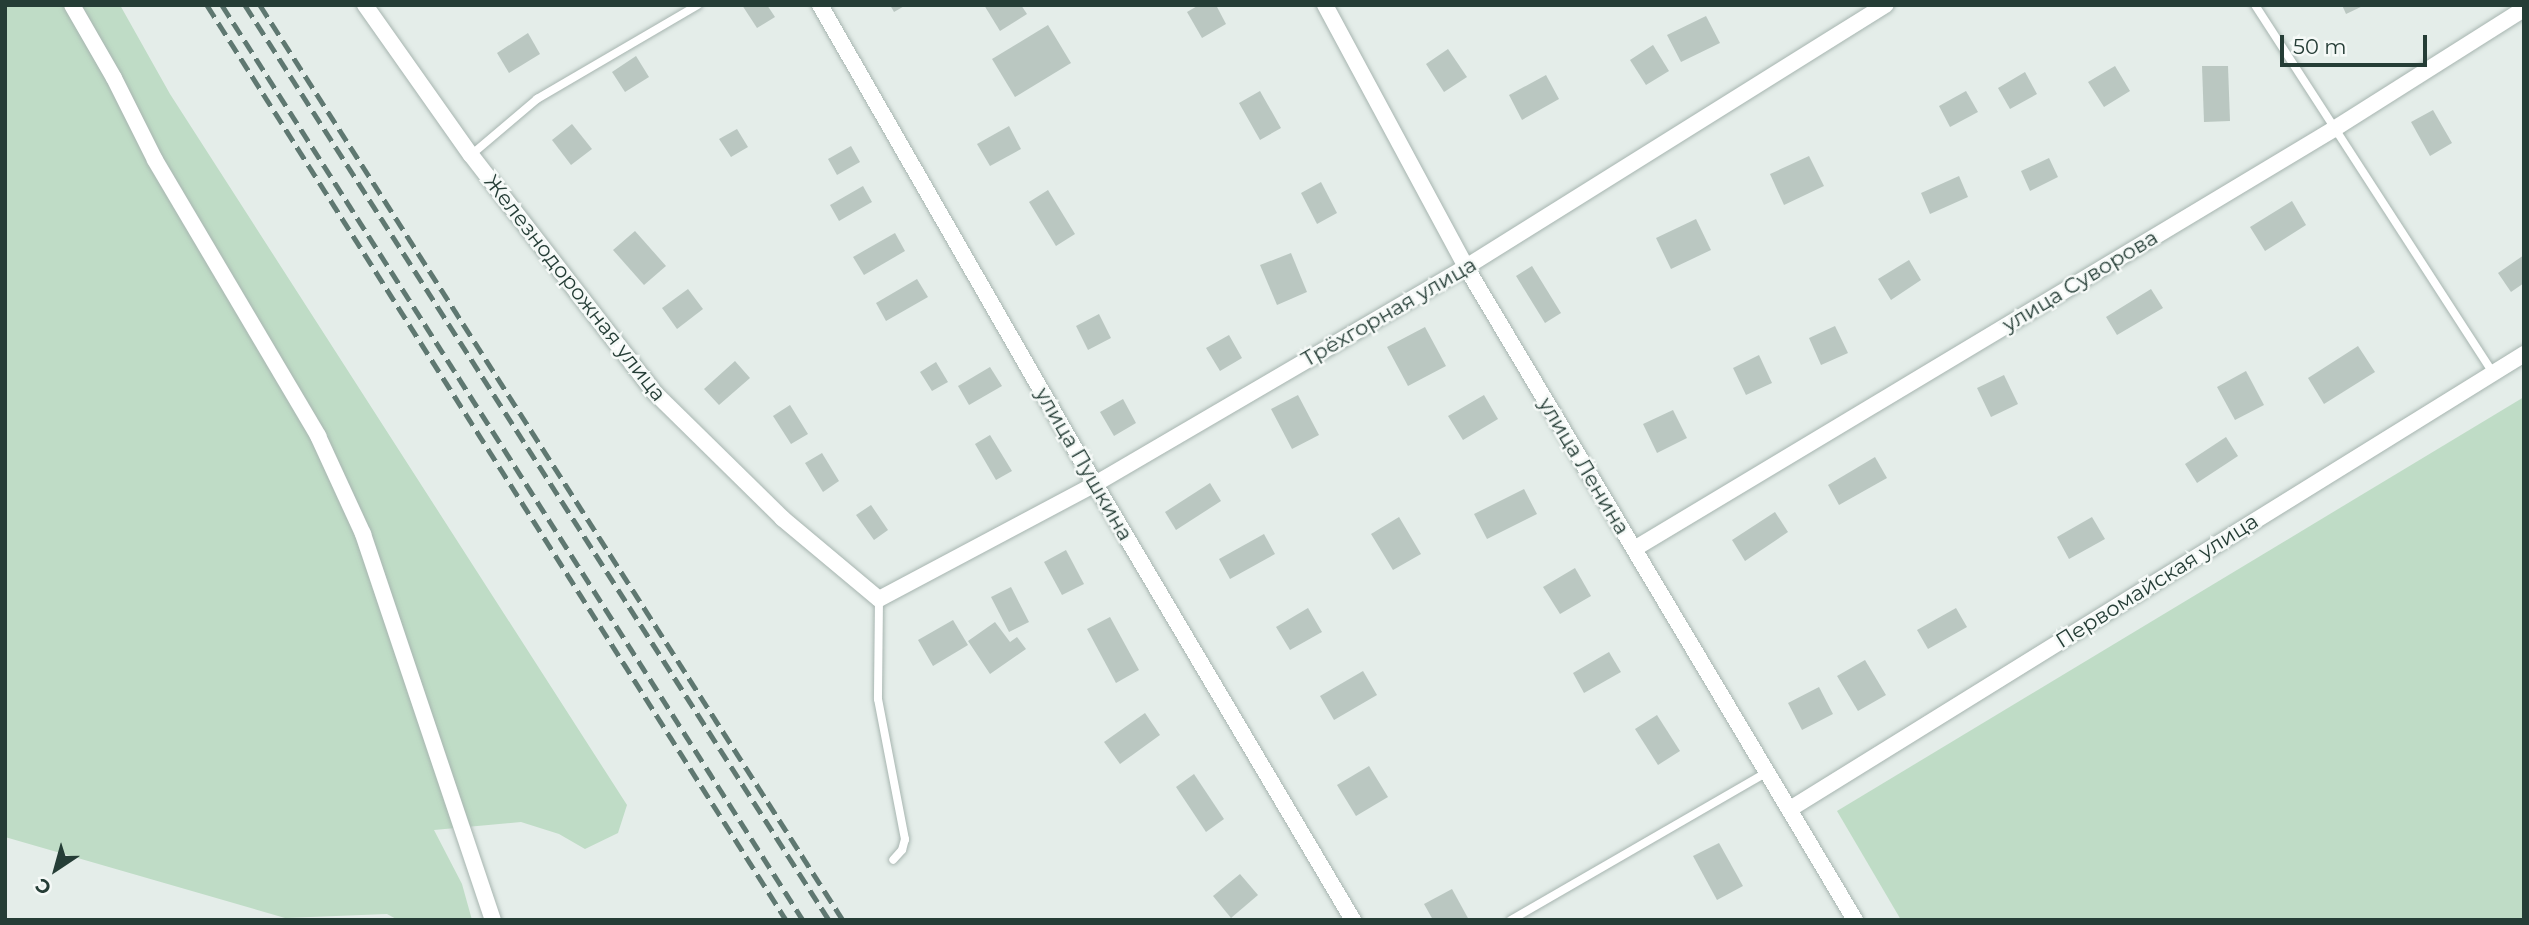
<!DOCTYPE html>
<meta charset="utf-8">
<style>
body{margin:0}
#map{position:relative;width:2529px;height:925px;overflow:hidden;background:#e4ede9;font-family:Montserrat,sans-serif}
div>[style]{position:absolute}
.green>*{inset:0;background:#bfdcc6}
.building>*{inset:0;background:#bac7c1}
.roads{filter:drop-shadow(0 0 2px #a7b5b0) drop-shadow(0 0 2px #a7b5b0)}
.lane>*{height:8px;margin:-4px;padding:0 4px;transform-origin:4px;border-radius:4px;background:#fff}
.street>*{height:16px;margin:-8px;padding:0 8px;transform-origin:8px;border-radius:8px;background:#fff}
.rail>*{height:5px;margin-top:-2.5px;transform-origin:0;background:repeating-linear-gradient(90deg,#5f7871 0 14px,transparent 0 21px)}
span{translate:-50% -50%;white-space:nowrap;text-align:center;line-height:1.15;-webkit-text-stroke:5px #f5f9f7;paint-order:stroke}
.street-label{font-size:21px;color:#253d36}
.frame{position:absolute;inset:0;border:7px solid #253d36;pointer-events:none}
.north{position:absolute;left:21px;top:834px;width:70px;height:70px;-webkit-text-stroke:5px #f5f9f7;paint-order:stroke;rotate:216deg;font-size:19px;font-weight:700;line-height:28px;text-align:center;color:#253d36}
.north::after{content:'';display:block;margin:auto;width:24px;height:32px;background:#253d36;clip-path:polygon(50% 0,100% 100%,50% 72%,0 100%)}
.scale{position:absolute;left:2280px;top:35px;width:147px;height:32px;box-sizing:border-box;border:4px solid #253d36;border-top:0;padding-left:9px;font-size:21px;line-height:24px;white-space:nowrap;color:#253d36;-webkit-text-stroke:5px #f5f9f7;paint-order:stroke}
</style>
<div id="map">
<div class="green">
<div style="clip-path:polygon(5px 5px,120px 5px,170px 94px,627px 805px,618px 833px,585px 849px,559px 834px,521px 822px,434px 830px,462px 884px,472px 920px,398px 920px,387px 914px,285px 918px,5px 837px)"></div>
<div style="clip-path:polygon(2524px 397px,2524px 920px,1901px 920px,1837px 811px)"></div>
</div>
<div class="building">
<div style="clip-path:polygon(742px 5px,767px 5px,775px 17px,757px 28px)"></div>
<div style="clip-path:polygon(890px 5px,906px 5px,894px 12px)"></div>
<div style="clip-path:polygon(984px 5px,1021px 5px,1027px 14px,1000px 31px)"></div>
<div style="clip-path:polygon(1199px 5px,1216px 5px,1226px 24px,1202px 38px,1187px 12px)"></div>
<div style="clip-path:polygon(2342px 5px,2365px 5px,2346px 14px)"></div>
<div style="clip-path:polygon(1706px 16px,1720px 43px,1681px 62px,1667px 35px)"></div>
<div style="clip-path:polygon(1048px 25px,1071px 63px,1015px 97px,992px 59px)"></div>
<div style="clip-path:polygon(528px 33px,540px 54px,509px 73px,497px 53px)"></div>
<div style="clip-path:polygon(1653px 45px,1669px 71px,1646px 85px,1630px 60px)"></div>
<div style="clip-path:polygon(1448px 49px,1467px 77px,1444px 92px,1426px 64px)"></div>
<div style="clip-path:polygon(636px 56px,649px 77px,625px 92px,612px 72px)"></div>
<div style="clip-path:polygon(2115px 66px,2130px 91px,2104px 107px,2088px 82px)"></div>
<div style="clip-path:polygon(2202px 66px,2228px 66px,2230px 121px,2204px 122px)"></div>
<div style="clip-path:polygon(2025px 72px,2037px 94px,2010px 109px,1998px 88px)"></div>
<div style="clip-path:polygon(1546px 75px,1559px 99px,1522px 120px,1509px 95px)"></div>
<div style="clip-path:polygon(1260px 91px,1281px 128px,1260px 140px,1239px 103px)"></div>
<div style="clip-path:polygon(1966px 91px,1978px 112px,1950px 127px,1939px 106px)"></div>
<div style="clip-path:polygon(2433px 110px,2452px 143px,2430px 156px,2411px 122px)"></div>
<div style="clip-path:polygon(572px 124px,592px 149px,571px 165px,552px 140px)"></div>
<div style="clip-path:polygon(1009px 126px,1021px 149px,990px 166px,977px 144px)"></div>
<div style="clip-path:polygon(737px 129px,748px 147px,731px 157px,719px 139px)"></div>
<div style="clip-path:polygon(851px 146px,860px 162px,837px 175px,828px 159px)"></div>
<div style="clip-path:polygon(1809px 156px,1824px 186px,1784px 205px,1770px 174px)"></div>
<div style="clip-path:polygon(2049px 158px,2058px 177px,2030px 191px,2021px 171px)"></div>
<div style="clip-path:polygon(1959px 176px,1968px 197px,1930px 214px,1921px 193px)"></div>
<div style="clip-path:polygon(1321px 182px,1337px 213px,1317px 224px,1301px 193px)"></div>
<div style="clip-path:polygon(863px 186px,872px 202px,839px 221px,830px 205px)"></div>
<div style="clip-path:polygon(1048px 190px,1075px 234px,1056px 246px,1029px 202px)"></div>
<div style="clip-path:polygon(2292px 201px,2306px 225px,2265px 251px,2250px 227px)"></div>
<div style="clip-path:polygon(1696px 219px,1711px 250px,1671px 269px,1656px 238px)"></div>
<div style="clip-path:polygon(635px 231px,666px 266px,644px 285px,613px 250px)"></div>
<div style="clip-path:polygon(895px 233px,905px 251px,864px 275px,853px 257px)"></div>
<div style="clip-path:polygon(1291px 253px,1307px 292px,1277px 305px,1260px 265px)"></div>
<div style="clip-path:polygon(2524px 255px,2524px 283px,2511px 292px,2498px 273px)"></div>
<div style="clip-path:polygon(1909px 260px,1921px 280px,1891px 300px,1878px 279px)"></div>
<div style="clip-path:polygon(1532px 266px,1561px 313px,1545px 323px,1516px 276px)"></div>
<div style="clip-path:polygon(917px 279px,928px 297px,886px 321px,876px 303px)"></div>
<div style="clip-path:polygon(688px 289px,703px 309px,677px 329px,662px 308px)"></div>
<div style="clip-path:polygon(2151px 289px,2163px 308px,2117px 335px,2106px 317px)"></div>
<div style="clip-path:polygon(1099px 314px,1111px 338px,1088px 350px,1076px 326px)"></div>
<div style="clip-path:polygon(1835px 326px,1848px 353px,1821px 365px,1809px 338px)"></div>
<div style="clip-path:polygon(1425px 327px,1446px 366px,1408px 386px,1387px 347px)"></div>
<div style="clip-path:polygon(1229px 335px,1242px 358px,1220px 371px,1206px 348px)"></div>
<div style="clip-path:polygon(2358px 346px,2375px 372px,2324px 404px,2308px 378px)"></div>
<div style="clip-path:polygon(1759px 355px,1772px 383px,1746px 395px,1733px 368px)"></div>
<div style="clip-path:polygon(735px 361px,750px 378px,719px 405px,704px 389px)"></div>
<div style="clip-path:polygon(936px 362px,948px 382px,932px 391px,920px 372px)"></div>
<div style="clip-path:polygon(990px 367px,1002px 386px,969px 405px,958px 386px)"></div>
<div style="clip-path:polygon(2246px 371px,2264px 405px,2235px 420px,2217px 387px)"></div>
<div style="clip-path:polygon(2004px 375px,2018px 404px,1991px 417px,1977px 388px)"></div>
<div style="clip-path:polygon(1298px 395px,1319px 435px,1292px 449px,1271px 409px)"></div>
<div style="clip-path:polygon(1484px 395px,1498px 419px,1463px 440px,1448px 416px)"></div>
<div style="clip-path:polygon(1123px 399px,1136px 423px,1114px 436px,1100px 412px)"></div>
<div style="clip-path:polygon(790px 405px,808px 434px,791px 444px,773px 416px)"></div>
<div style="clip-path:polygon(1673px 410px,1687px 438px,1657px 453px,1643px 424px)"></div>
<div style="clip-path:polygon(990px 435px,1012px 471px,996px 480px,975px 444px)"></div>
<div style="clip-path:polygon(2226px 437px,2238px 456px,2197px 483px,2185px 464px)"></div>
<div style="clip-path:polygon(822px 453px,839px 481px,823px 492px,805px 463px)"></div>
<div style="clip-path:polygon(1875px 457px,1887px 478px,1839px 505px,1828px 485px)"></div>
<div style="clip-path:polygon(1210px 483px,1221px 501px,1176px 530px,1165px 512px)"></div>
<div style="clip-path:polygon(1524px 489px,1537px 514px,1487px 539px,1474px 514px)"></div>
<div style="clip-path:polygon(871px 505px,888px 530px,874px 540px,856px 515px)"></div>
<div style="clip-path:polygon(1775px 512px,1788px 532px,1745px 561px,1732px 540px)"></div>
<div style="clip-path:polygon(1399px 517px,1421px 554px,1393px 570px,1371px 534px)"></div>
<div style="clip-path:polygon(2092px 517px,2105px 539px,2069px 559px,2057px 537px)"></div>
<div style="clip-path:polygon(1264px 534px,1275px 554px,1230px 579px,1219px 559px)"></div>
<div style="clip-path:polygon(1066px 550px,1084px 584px,1062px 595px,1044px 562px)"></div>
<div style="clip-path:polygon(1575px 568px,1591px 596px,1560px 614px,1543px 587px)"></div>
<div style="clip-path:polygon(1011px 587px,1029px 622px,1009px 632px,991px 597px)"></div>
<div style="clip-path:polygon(1308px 608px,1322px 632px,1290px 650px,1276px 627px)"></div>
<div style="clip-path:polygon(1956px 608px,1967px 627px,1928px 649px,1917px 630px)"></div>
<div style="clip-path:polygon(1110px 617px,1139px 670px,1116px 683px,1087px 629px)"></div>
<div style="clip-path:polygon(953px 620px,968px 645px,933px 666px,918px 640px)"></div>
<div style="clip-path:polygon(995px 622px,1010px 642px,1017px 637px,1026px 649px,990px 674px,968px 641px)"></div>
<div style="clip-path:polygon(1609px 652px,1621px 672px,1584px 693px,1573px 673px)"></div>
<div style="clip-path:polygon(1865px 660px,1886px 695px,1858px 711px,1837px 676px)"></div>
<div style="clip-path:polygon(1363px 671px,1377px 695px,1334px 720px,1320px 696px)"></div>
<div style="clip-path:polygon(1819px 687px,1833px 714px,1802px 730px,1788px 703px)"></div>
<div style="clip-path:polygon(1145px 713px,1160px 735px,1120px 764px,1104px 742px)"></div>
<div style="clip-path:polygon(1657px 715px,1680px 751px,1658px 765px,1635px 729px)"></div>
<div style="clip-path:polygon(1369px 766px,1388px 797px,1356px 816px,1337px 785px)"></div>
<div style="clip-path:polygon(1194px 774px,1224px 819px,1206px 832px,1176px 787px)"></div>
<div style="clip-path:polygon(1719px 843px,1743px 886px,1717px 900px,1693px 856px)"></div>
<div style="clip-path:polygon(1240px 874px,1258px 895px,1231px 918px,1213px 896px)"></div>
<div style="clip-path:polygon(1452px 889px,1469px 920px,1433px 920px,1424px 904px)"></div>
</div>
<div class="roads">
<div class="lane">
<div style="left:2255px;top:5px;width:438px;rotate:57.1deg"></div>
<div style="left:471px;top:155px;width:87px;rotate:-40.3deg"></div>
<div style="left:537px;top:99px;width:186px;rotate:-30.3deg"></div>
<div style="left:879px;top:599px;width:100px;rotate:90.6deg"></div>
<div style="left:878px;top:699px;width:143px;rotate:79.1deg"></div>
<div style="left:905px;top:839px;width:11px;rotate:105deg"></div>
<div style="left:902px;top:850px;width:13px;rotate:132deg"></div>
<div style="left:1511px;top:920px;width:296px;rotate:-30deg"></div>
</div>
<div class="street">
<div style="left:72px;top:5px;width:84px;rotate:60.1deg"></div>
<div style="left:114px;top:78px;width:92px;rotate:63.4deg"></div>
<div style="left:155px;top:160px;width:321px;rotate:59.4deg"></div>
<div style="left:318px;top:436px;width:108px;rotate:65.3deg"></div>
<div style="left:363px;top:534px;width:407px;rotate:71.4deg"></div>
<div style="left:365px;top:5px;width:184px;rotate:54.8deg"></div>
<div style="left:471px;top:155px;width:299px;rotate:52.3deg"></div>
<div style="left:654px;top:392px;width:180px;rotate:44.5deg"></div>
<div style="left:782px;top:518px;width:126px;rotate:39.9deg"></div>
<div style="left:879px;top:599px;width:245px;rotate:-28deg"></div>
<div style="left:1095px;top:484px;width:430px;rotate:-30.3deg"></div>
<div style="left:1466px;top:267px;width:495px;rotate:-32deg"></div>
<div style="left:820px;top:5px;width:552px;rotate:60.14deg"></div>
<div style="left:1095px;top:484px;width:507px;rotate:59.39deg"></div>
<div style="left:1325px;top:5px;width:298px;rotate:61.7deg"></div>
<div style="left:1466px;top:267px;width:760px;rotate:59.22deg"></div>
<div style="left:1634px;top:549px;width:816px;rotate:-30.96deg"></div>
<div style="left:2334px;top:129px;width:225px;rotate:-32.3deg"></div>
<div style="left:1790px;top:809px;width:864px;rotate:-31.79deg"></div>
</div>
</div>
<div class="rail">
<div style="left:207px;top:5px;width:1083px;rotate:57.67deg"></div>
<div style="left:222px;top:5px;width:1084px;rotate:57.59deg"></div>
<div style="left:245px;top:5px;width:1085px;rotate:57.45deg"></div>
<div style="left:260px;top:5px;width:1085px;rotate:57.5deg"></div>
</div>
<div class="street-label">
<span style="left:2080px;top:281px;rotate:-31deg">улица Суворова</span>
<span style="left:575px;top:288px;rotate:52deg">Железнодорожная улица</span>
<span style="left:1389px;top:312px;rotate:-30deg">Трёхгорная улица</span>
<span style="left:1084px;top:464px;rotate:60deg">улица Пушкина</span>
<span style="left:1584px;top:466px;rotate:59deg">улица Ленина</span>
<span style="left:2157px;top:581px;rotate:-32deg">Первомайская улица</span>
</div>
<div class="frame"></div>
<div class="north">С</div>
<div class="scale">50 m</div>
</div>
